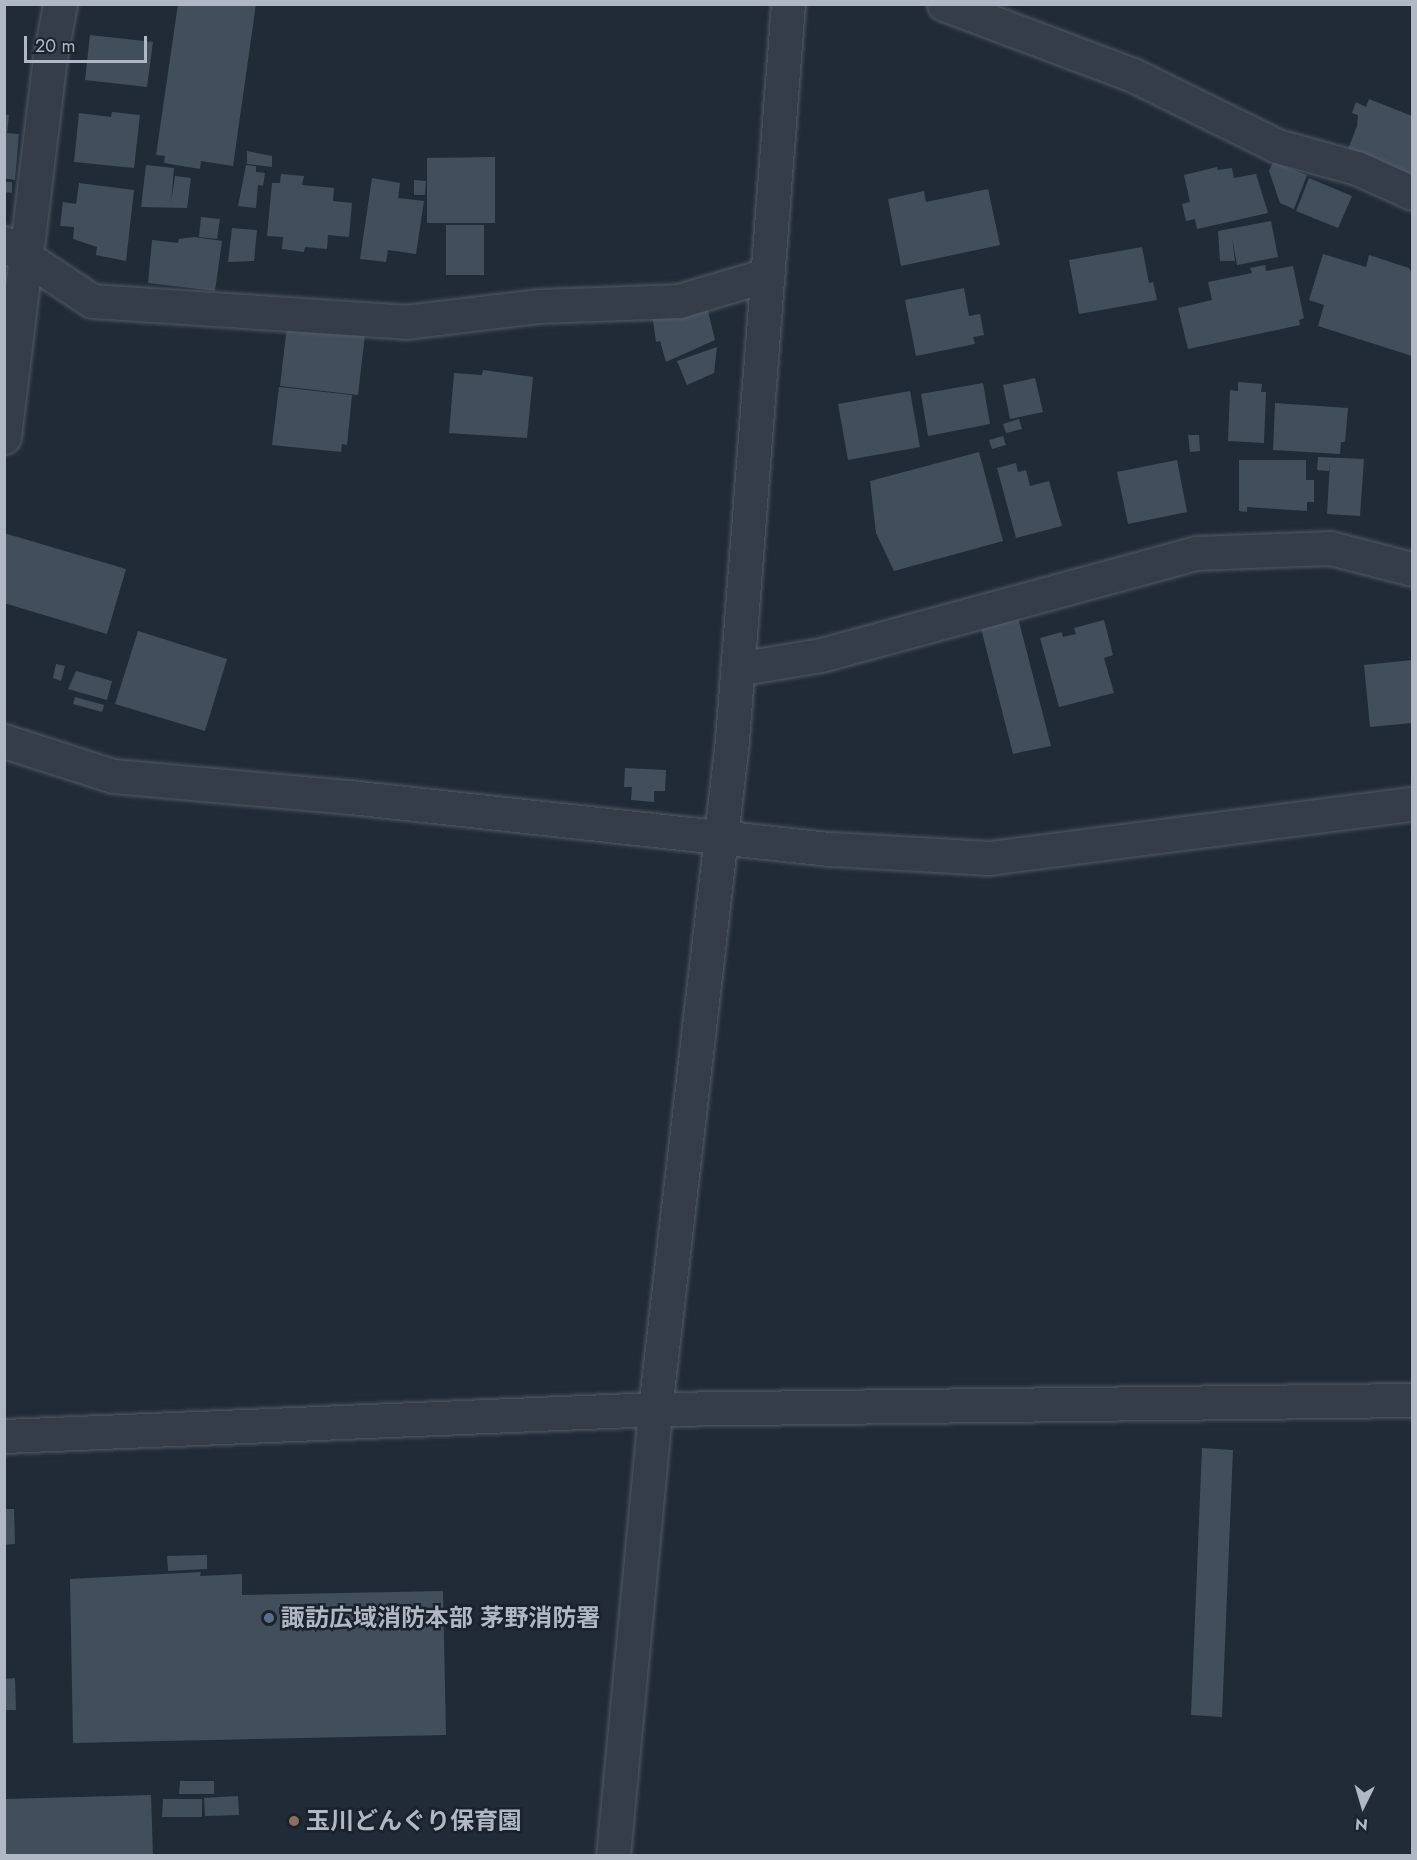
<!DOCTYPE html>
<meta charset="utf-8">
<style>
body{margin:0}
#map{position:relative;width:1417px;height:1860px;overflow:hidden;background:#212b37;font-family:Jost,"Noto Sans JP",sans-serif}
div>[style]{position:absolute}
.building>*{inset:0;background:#424e5c}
.roads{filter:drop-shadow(0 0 2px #525b65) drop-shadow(0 0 2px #525b65)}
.minor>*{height:33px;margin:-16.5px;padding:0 16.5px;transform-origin:16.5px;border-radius:16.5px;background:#353d48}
.tertiary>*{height:33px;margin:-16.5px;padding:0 16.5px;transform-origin:16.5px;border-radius:16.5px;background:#353d48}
.dots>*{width:16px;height:16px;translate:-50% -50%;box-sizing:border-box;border:3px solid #1a222c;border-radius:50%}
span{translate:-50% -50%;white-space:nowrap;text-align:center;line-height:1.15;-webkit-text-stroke:5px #1a222c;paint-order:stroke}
.poi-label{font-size:24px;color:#afb8c4;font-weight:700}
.left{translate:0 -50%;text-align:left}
.frame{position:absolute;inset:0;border:6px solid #afb8c4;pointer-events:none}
.north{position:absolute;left:1333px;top:1776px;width:60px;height:60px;-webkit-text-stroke:4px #1a222c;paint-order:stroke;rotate:185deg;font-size:16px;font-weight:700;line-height:24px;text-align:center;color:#afb8c4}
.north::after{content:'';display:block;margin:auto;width:21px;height:27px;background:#afb8c4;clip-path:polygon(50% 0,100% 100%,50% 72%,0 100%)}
.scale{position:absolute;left:24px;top:36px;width:123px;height:27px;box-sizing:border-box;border:3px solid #afb8c4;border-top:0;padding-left:8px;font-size:18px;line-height:21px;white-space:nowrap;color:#afb8c4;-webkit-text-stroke:4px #1a222c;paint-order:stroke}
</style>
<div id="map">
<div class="building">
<div style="clip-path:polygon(178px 4px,256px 4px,233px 166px,201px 161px,200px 169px,164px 163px,165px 156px,156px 155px)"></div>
<div style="clip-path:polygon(90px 35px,153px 42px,147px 87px,85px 80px)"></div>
<div style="clip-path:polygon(1369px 99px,1412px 116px,1412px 181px,1347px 152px,1357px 126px,1358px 115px,1352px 113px,1356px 102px,1366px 107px)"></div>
<div style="clip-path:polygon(112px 112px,140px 115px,134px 168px,74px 162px,79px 113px,111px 117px)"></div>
<div style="clip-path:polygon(4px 114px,9px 115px,7px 133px,19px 134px,15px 180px,4px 178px)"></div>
<div style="clip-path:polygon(247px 151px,272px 156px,272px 167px,247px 164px)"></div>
<div style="clip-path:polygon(495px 157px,495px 223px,427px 223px,427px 158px)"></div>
<div style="clip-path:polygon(1273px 162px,1307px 175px,1294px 209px,1280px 203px,1269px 171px)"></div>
<div style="clip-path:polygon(146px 165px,174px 168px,171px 203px,175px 176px,191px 178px,187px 208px,141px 207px)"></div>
<div style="clip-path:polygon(246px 165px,256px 166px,256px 172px,265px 173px,263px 186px,258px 185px,256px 208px,238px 206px)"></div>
<div style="clip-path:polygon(1217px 167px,1218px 170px,1232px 168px,1234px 178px,1256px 174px,1268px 213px,1197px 229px,1195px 219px,1186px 221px,1182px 204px,1190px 202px,1184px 175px)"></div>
<div style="clip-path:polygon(281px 174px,304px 176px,302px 185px,334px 188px,333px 201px,352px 203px,349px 237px,328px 235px,327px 249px,305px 247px,304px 252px,282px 249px,283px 237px,267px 236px,272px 183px,280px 183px)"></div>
<div style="clip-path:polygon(372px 178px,400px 183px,398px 198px,424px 201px,416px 254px,388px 250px,386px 262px,360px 259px)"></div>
<div style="clip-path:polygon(1309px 178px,1352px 196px,1338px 228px,1296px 211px)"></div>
<div style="clip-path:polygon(414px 180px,426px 181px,425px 195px,414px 195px)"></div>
<div style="clip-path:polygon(4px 182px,12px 182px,12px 193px,4px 192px)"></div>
<div style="clip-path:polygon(79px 183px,134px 190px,126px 261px,96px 255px,97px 247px,73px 239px,74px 227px,60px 226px,63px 202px,76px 204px)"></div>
<div style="clip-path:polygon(988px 189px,1000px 245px,901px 266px,888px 199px,924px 191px,926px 202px)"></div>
<div style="clip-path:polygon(201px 217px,220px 219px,217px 239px,199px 237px)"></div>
<div style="clip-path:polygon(1271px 221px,1278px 257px,1237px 265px,1232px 237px,1235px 261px,1220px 261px,1218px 231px)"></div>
<div style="clip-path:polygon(446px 225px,484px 225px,484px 275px,446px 275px)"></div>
<div style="clip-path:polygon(232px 228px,257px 230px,254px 261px,228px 262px)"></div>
<div style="clip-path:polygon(194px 237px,222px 241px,215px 291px,148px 283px,152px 240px,178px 243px,179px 239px)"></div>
<div style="clip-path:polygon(1142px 247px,1149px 283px,1153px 282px,1157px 300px,1079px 314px,1069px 260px)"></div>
<div style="clip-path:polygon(1323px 254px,1366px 267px,1369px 255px,1409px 268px,1412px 274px,1412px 356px,1318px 326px,1324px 305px,1309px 300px)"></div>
<div style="clip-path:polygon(1265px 265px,1266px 271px,1293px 266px,1304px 318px,1299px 320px,1300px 325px,1188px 349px,1178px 308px,1212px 300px,1208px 282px,1252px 273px,1250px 268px)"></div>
<div style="clip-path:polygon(702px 286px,715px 340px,666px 362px,660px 341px,656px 342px,650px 299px)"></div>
<div style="clip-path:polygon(964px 288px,969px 316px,980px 314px,984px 335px,973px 337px,975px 344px,916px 356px,905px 300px)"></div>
<div style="clip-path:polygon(287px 326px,365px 335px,358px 395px,280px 386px)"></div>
<div style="clip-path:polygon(717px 347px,714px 373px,687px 385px,677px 361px)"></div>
<div style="clip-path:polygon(483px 370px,533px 377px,527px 438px,449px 433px,454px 373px,482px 375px)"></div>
<div style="clip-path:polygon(1035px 378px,1043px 412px,1010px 419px,1003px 385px)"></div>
<div style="clip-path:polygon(1238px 382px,1262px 384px,1261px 392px,1266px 392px,1264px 443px,1228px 441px,1230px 390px,1238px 391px)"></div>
<div style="clip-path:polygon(983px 383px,990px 424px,928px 436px,921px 394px)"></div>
<div style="clip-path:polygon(279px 387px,352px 395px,347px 445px,342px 444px,341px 452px,272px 445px)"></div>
<div style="clip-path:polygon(910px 391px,920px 447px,848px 460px,838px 404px)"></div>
<div style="clip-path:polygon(1275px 403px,1348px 408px,1345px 442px,1341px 442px,1340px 454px,1273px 450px)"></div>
<div style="clip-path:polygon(1019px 419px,1022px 429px,1006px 433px,1003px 424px)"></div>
<div style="clip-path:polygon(1188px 435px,1199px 435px,1200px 451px,1190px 452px)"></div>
<div style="clip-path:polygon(1003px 436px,1006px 445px,992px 449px,989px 440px)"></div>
<div style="clip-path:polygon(979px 452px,1003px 541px,894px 571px,876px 533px,870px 481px)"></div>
<div style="clip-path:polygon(1318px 457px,1364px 459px,1360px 516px,1327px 514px,1330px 462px,1329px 471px,1317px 470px)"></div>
<div style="clip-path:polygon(1177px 460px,1187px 512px,1128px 524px,1117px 472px)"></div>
<div style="clip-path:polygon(1239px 460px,1306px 460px,1306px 480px,1314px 480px,1314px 502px,1307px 502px,1307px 511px,1247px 507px,1247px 512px,1239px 511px)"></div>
<div style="clip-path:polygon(1016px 463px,1018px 472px,1026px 470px,1030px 486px,1049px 481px,1062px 526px,1016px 538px,997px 468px)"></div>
<div style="clip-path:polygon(4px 533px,126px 569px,107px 634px,4px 603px)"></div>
<div style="clip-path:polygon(1014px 602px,1051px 746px,1013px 754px,976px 609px)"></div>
<div style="clip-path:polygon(1104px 620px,1113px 655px,1104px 658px,1114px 693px,1059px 707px,1040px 638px,1062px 632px,1063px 637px,1076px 634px,1074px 628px)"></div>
<div style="clip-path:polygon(138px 631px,227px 659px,205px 731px,115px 704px)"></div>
<div style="clip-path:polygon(1412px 660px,1412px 723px,1370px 727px,1364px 665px)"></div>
<div style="clip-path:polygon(56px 664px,65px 666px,61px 681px,53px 678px)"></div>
<div style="clip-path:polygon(76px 671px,112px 681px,107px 700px,68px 689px)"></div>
<div style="clip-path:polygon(75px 697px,104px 705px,102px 712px,73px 704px)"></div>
<div style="clip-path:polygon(625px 768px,666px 770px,665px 791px,654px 791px,654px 802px,631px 800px,632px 787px,624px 787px)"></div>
<div style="clip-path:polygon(1202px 1448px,1233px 1450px,1222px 1717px,1191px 1715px)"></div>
<div style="clip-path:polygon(4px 1509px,14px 1509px,15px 1544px,4px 1545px)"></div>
<div style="clip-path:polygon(207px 1555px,207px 1569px,168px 1571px,167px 1556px)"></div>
<div style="clip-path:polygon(201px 1572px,200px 1576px,242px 1574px,242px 1595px,443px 1591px,446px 1735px,73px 1743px,70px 1579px)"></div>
<div style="clip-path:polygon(15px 1678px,16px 1710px,4px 1710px,4px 1679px)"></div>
<div style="clip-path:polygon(180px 1781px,214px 1781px,214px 1794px,179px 1794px)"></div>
<div style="clip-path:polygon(151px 1795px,153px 1856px,4px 1856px,4px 1799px)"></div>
<div style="clip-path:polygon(238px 1796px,239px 1815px,205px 1816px,204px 1798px)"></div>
<div style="clip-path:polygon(163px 1799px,202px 1799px,202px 1817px,162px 1817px)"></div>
</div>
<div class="roads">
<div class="minor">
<div style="left:944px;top:4px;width:202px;rotate:20.6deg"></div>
<div style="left:1133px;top:75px;width:161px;rotate:26.2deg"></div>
<div style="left:1277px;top:146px;width:83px;rotate:15.4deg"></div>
<div style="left:1357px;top:168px;width:60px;rotate:24.4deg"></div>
<div style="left:4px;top:243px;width:105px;rotate:33.4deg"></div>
<div style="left:92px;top:301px;width:314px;rotate:3.8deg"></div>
<div style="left:405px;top:322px;width:136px;rotate:-6.8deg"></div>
<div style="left:540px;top:306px;width:139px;rotate:-2.1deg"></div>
<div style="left:679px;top:301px;width:92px;rotate:-16.5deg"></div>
<div style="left:4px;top:437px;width:383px;rotate:-83.1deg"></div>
<div style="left:50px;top:57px;width:54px;rotate:-79.3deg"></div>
<div style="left:737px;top:669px;width:85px;rotate:-9.5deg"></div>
<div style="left:821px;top:655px;width:389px;rotate:-15.2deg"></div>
<div style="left:1196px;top:553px;width:134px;rotate:-2.1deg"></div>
<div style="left:1330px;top:548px;width:85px;rotate:14.4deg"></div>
<div style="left:4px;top:741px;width:114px;rotate:17.8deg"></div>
<div style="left:113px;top:776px;width:238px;rotate:5.1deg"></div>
<div style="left:350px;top:797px;width:484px;rotate:6.2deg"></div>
<div style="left:831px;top:849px;width:158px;rotate:3.3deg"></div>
<div style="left:989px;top:858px;width:426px;rotate:-7.3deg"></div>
<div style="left:4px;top:1436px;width:652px;rotate:-2.37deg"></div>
<div style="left:655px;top:1409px;width:757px;rotate:-0.68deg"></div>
</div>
<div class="tertiary">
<div style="left:613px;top:1856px;width:449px;rotate:-84.6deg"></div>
<div style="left:655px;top:1409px;width:673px;rotate:-83.43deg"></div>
<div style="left:732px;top:740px;width:738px;rotate:-85.65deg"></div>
</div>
</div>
<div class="dots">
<div style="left:269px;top:1618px;background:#5c6f8a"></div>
<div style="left:294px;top:1821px;background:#8d6e63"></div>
</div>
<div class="poi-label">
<span class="left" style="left:281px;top:1618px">諏訪広域消防本部 茅野消防署</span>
<span class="left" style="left:306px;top:1821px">玉川どんぐり保育園</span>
</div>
<div class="frame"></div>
<div class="north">N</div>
<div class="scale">20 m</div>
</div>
